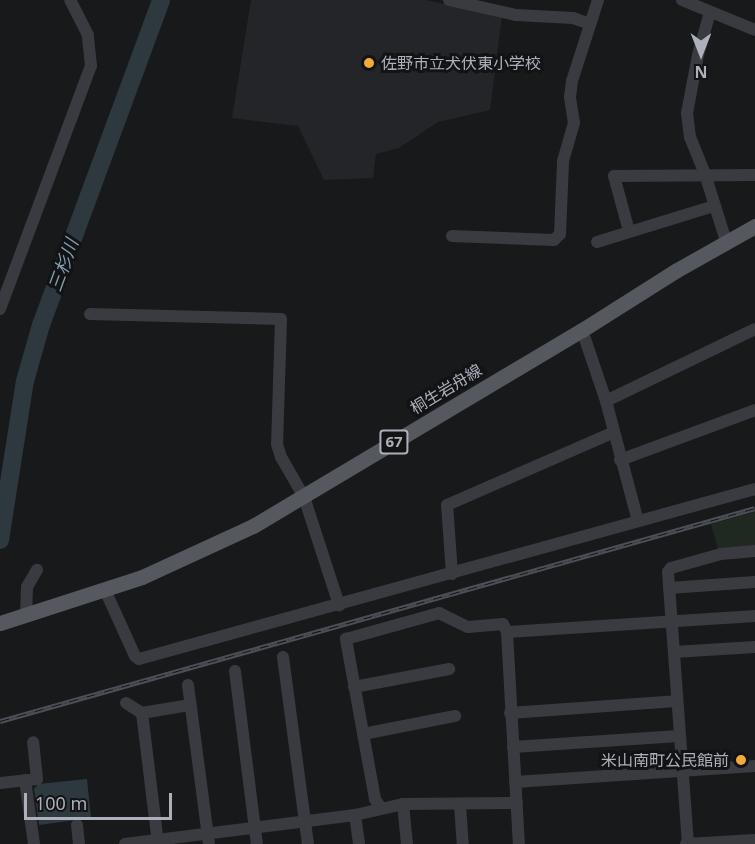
<!DOCTYPE html>
<meta charset="utf-8">
<style>
body{margin:0}
#map{position:relative;width:755px;height:844px;overflow:hidden;background:#18191b;font-family:"Noto Sans","Noto Sans JP",sans-serif}
div>[style]{position:absolute}
.built>*{inset:0;background:#242528}
.green>*{inset:0;background:#202921}
.water>*{inset:0;background:#2e383f}
.river>*{height:18px;margin:-9px;padding:0 9px;transform-origin:9px;border-radius:9px;background:#2e383f}
.minor>*{height:12px;margin:-6px;padding:0 6px;transform-origin:6px;border-radius:6px;background:#393b40}
.major>*{height:15px;margin:-7.5px;padding:0 7.5px;transform-origin:7.5px;border-radius:7.5px;background:#55585f}
.rail>*{height:5px;margin-top:-2.5px;transform-origin:0;background:repeating-linear-gradient(90deg,#131316 0 9px,#4c4f55 0 18px);box-sizing:border-box;border-block:2px solid #4c4f55}
.dots>*{width:16px;height:16px;translate:-50% -50%;box-sizing:border-box;border:3px solid #131316;border-radius:50%}
span{translate:-50% -50%;white-space:nowrap;text-align:center;line-height:1.15;-webkit-text-stroke:6px #131316;paint-order:stroke}
.shield-label span{padding:2px 4px;background:#131316;border:2px solid;border-radius:4px;-webkit-text-stroke-width:0}
.shield-label{font-size:15px;color:#abb0ba;font-weight:700}
.poi-label{font-size:16px;color:#abb0ba}
.left{translate:0 -50%;text-align:left}
.right{translate:-100% -50%;text-align:right}
.street-label{font-size:16px;color:#abb0ba}
.water-label{font-size:18px;color:#82a0b5;font-style:italic}
.north{position:absolute;left:671px;top:24px;width:60px;height:60px;-webkit-text-stroke:4px #131316;paint-order:stroke;rotate:180deg;font-size:16px;font-weight:700;line-height:24px;text-align:center;color:#abb0ba}
.north::after{content:'';display:block;margin:auto;width:21px;height:27px;background:#abb0ba;clip-path:polygon(50% 0,100% 100%,50% 72%,0 100%)}
.scale{position:absolute;left:24px;top:793px;width:148px;height:27px;box-sizing:border-box;border:3px solid #abb0ba;border-top:0;padding-left:8px;font-size:18px;line-height:21px;white-space:nowrap;color:#abb0ba;-webkit-text-stroke:4px #131316;paint-order:stroke}
</style>
<div id="map">
<div class="built">
<div style="clip-path:polygon(251px 0,425px 0,502px 16px,490px 110px,438px 122px,399px 148px,376px 154px,373px 178px,324px 180px,298px 126px,232px 118px)"></div>
</div>
<div class="green">
<div style="clip-path:polygon(755px 512px,755px 546px,718px 549px,711px 524px)"></div>
</div>
<div class="water">
<div style="clip-path:polygon(87px 779px,91px 818px,39px 825px,34px 789px,38px 784px)"></div>
</div>
<div class="river">
<div style="left:0;top:540px;width:161px;rotate:-81.1deg"></div>
<div style="left:25px;top:381px;width:58px;rotate:-74.1deg"></div>
<div style="left:41px;top:325px;width:346px;rotate:-69.7deg"></div>
</div>
<div class="minor">
<div style="left:449px;top:0;width:69px;rotate:12.6deg"></div>
<div style="left:516px;top:15px;width:57px;rotate:3deg"></div>
<div style="left:573px;top:18px;width:18px;rotate:19deg"></div>
<div style="left:682px;top:0;width:79px;rotate:22.3deg"></div>
<div style="left:710px;top:12px;width:45px;rotate:105.6deg"></div>
<div style="left:698px;top:55px;width:59px;rotate:100.7deg"></div>
<div style="left:687px;top:113px;width:24px;rotate:83deg"></div>
<div style="left:690px;top:137px;width:40px;rotate:68deg"></div>
<div style="left:705px;top:174px;width:70px;rotate:72.6deg"></div>
<div style="left:629px;top:231px;width:57px;rotate:-105.3deg"></div>
<div style="left:614px;top:176px;width:141px;rotate:-0.4deg"></div>
<div style="left:452px;top:236px;width:102px;rotate:2.2deg"></div>
<div style="left:554px;top:240px;width:8px;rotate:-45deg"></div>
<div style="left:560px;top:234px;width:73px;rotate:-87.6deg"></div>
<div style="left:563px;top:161px;width:40px;rotate:-74deg"></div>
<div style="left:574px;top:123px;width:26px;rotate:-99deg"></div>
<div style="left:570px;top:97px;width:16px;rotate:-83deg"></div>
<div style="left:572px;top:81px;width:85px;rotate:-72.2deg"></div>
<div style="left:597px;top:242px;width:122px;rotate:-17.1deg"></div>
<div style="left:0;top:309px;width:259px;rotate:-69.5deg"></div>
<div style="left:91px;top:66px;width:31px;rotate:-96deg"></div>
<div style="left:88px;top:35px;width:39px;rotate:-117deg"></div>
<div style="left:90px;top:314px;width:191px;rotate:1.5deg"></div>
<div style="left:281px;top:319px;width:125px;rotate:91.8deg"></div>
<div style="left:277px;top:444px;width:14px;rotate:73deg"></div>
<div style="left:281px;top:457px;width:46px;rotate:60.1deg"></div>
<div style="left:304px;top:497px;width:114px;rotate:72deg"></div>
<div style="left:582px;top:330px;width:75px;rotate:71.3deg"></div>
<div style="left:606px;top:401px;width:124px;rotate:75.1deg"></div>
<div style="left:606px;top:401px;width:165px;rotate:-25.8deg"></div>
<div style="left:620px;top:460px;width:144px;rotate:-20.3deg"></div>
<div style="left:452px;top:574px;width:69px;rotate:-94.1deg"></div>
<div style="left:447px;top:505px;width:182px;rotate:-23.6deg"></div>
<div style="left:669px;top:588px;width:86px;rotate:-4deg"></div>
<div style="left:105px;top:590px;width:72px;rotate:65.6deg"></div>
<div style="left:135px;top:656px;width:5px;rotate:37deg"></div>
<div style="left:139px;top:659px;width:639px;rotate:-15.43deg"></div>
<div style="left:26px;top:616px;width:29px;rotate:-88deg"></div>
<div style="left:27px;top:587px;width:20px;rotate:-60deg"></div>
<div style="left:507px;top:632px;width:249px;rotate:-3.7deg"></div>
<div style="left:674px;top:652px;width:81px;rotate:-3.5deg"></div>
<div style="left:283px;top:657px;width:189px;rotate:82.4deg"></div>
<div style="left:235px;top:671px;width:174px;rotate:82.8deg"></div>
<div style="left:188px;top:685px;width:160px;rotate:82.5deg"></div>
<div style="left:354px;top:687px;width:97px;rotate:-10.7deg"></div>
<div style="left:126px;top:703px;width:19px;rotate:32deg"></div>
<div style="left:142px;top:713px;width:49px;rotate:-9.5deg"></div>
<div style="left:142px;top:713px;width:132px;rotate:83deg"></div>
<div style="left:510px;top:713px;width:166px;rotate:-4.1deg"></div>
<div style="left:363px;top:734px;width:94px;rotate:-11.1deg"></div>
<div style="left:513px;top:747px;width:166px;rotate:-3.8deg"></div>
<div style="left:25px;top:780px;width:65px;rotate:82deg"></div>
<div style="left:515px;top:782px;width:241px;rotate:-3.8deg"></div>
<div style="left:0;top:783px;width:37px;rotate:-6deg"></div>
<div style="left:37px;top:779px;width:37px;rotate:-96deg"></div>
<div style="left:403px;top:804px;width:40px;rotate:84.3deg"></div>
<div style="left:460px;top:805px;width:39px;rotate:86deg"></div>
<div style="left:381px;top:808px;width:11px;rotate:-124deg"></div>
<div style="left:375px;top:799px;width:163px;rotate:-100.3deg"></div>
<div style="left:346px;top:639px;width:97px;rotate:-15.6deg"></div>
<div style="left:439px;top:613px;width:32px;rotate:26deg"></div>
<div style="left:468px;top:627px;width:35px;rotate:-5deg"></div>
<div style="left:503px;top:624px;width:9px;rotate:63deg"></div>
<div style="left:507px;top:632px;width:212px;rotate:86.8deg"></div>
<div style="left:355px;top:815px;width:29px;rotate:82deg"></div>
<div style="left:77px;top:825px;width:19px;rotate:84deg"></div>
<div style="left:125px;top:844px;width:232px;rotate:-7.2deg"></div>
<div style="left:355px;top:815px;width:49px;rotate:-12.9deg"></div>
<div style="left:403px;top:804px;width:114px;rotate:-0.5deg"></div>
<div style="left:686px;top:844px;width:69px;rotate:-3.3deg"></div>
<div style="left:688px;top:844px;width:273px;rotate:-94.2deg"></div>
<div style="left:668px;top:572px;width:5px;rotate:-53deg"></div>
<div style="left:671px;top:568px;width:52px;rotate:-15.6deg"></div>
<div style="left:721px;top:554px;width:34px;rotate:-5deg"></div>
</div>
<div class="major">
<div style="left:0;top:623px;width:149px;rotate:-17.9deg"></div>
<div style="left:142px;top:577px;width:122px;rotate:-24.7deg"></div>
<div style="left:253px;top:526px;width:383px;rotate:-30.8deg"></div>
<div style="left:582px;top:330px;width:112px;rotate:-32.3deg"></div>
<div style="left:677px;top:270px;width:90px;rotate:-29.4deg"></div>
</div>
<div class="rail">
<div style="left:0;top:721px;width:784px;rotate:-15.75deg"></div>
</div>
<div class="dots">
<div style="left:369px;top:63px;background:#f2ab39"></div>
<div style="left:741px;top:760px;background:#f2ab39"></div>
</div>
<div class="shield-label">
<span style="left:394px;top:442px">67</span>
</div>
<div class="poi-label">
<span class="left" style="left:381px;top:63px">佐野市立犬伏東小学校</span>
<span class="right" style="left:729px;top:760px">米山南町公民館前</span>
</div>
<div class="street-label">
<span style="left:446px;top:389px;rotate:-31deg">桐生岩舟線</span>
</div>
<div class="water-label">
<span style="left:63px;top:265px;rotate:-70deg">三杉川</span>
</div>
<div class="north">N</div>
<div class="scale">100 m</div>
</div>
